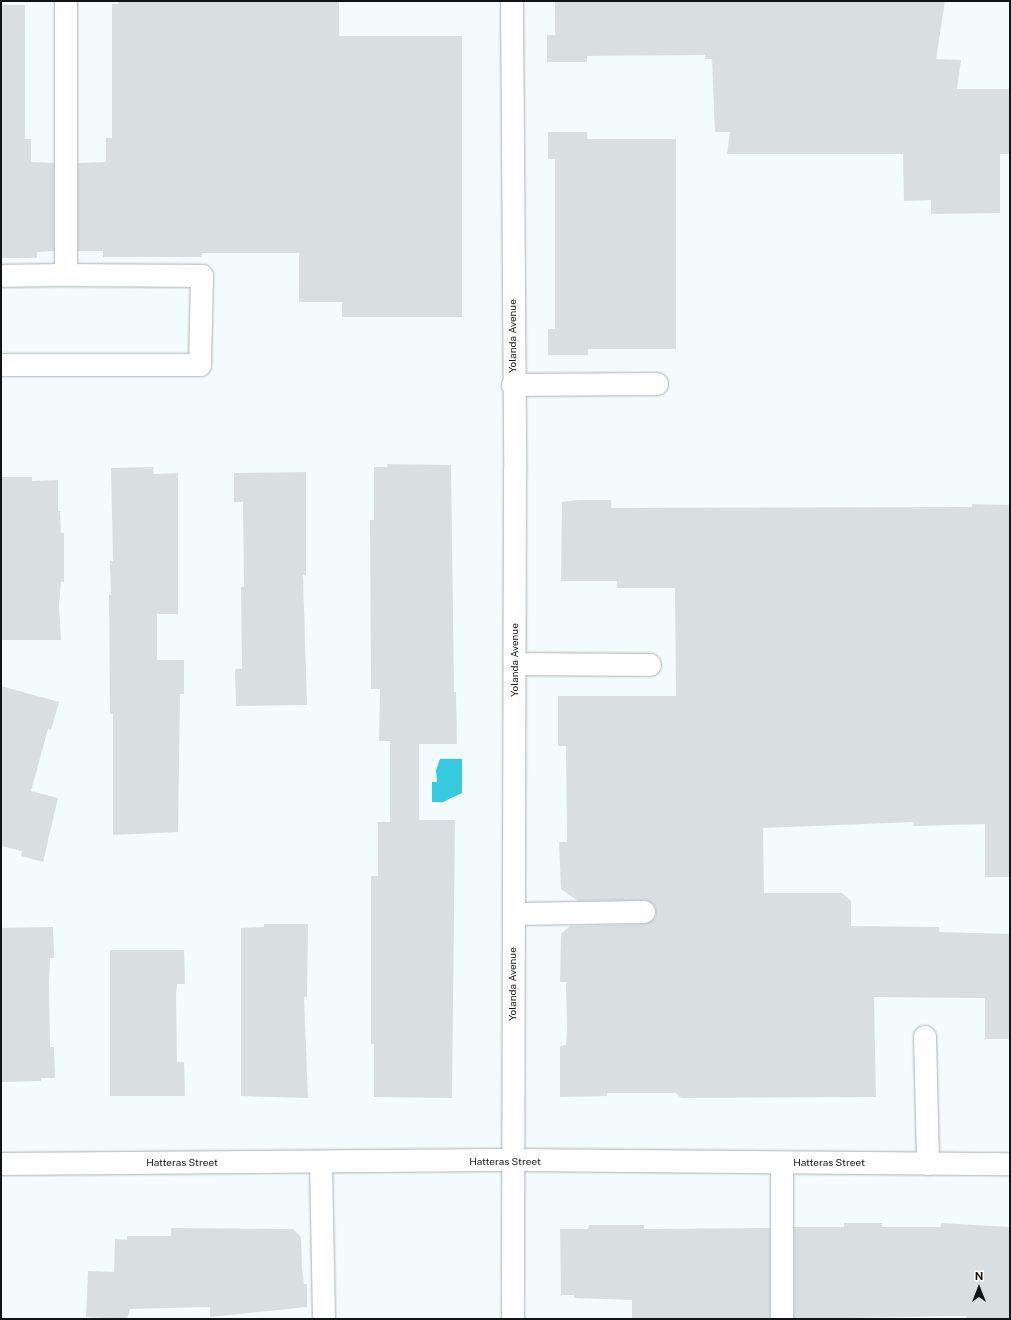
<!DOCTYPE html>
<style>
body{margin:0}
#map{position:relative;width:1011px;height:1320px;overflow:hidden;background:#f4fbfc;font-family:"Public Sans",sans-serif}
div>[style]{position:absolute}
.water>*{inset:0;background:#35cadf}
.building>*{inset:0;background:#d9dfe0}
.roads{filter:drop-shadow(0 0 1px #aab1b2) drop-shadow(0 0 1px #aab1b2)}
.minor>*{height:22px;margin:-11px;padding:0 11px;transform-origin:11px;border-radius:11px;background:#fff}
span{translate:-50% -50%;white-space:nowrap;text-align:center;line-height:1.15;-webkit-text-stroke:4px #fff;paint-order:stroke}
.street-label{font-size:10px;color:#111414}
.frame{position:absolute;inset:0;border:2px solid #111414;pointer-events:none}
.north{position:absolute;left:959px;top:1268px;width:40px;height:40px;-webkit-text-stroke:3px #fff;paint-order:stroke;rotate:0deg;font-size:11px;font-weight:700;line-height:16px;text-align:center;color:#111414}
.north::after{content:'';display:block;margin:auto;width:14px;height:18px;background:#111414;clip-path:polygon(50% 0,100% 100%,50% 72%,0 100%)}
</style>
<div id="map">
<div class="water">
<div style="clip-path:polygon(440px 759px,462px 759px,462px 793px,443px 802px,432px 802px,432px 782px,437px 782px,436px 770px)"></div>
</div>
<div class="building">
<div style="clip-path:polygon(118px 1px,339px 1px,339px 36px,462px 36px,462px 317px,342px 317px,342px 302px,299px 302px,299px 253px,202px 253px,202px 257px,103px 257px,103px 251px,78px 251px,78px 163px,106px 162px,106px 138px,112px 138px,112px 4px,118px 4px)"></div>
<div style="clip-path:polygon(555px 1px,945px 1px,936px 59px,961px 60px,957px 89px,1010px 89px,1010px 154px,1000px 154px,1000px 213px,931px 214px,931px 200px,904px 201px,903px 154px,727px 154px,730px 132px,715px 132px,712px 59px,705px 59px,705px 55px,587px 56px,587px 62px,547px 62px,547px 35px,555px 35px)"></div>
<div style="clip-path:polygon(1px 5px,25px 5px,25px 139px,31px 139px,31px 162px,54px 163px,54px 251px,37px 252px,37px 258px,2px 258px,1px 252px)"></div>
<div style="clip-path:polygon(548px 132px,587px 132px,587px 139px,676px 139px,676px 349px,588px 349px,588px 355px,548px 355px,548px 329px,555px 329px,555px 159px,548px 159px)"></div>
<div style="clip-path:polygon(387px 464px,451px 465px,454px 692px,456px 692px,457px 744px,419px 744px,419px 820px,455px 820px,452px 1098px,374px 1097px,374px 1044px,371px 1044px,371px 876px,378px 876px,378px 822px,390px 822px,390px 741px,379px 741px,380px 689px,371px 689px,370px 520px,374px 520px,374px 467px,387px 467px)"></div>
<div style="clip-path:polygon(153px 467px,154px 474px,178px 473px,178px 614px,157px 614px,157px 660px,184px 660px,184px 694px,180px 694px,178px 832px,113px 835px,113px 714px,110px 714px,109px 595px,111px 595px,110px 561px,113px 561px,111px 468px)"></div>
<div style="clip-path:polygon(306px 472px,306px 575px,303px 575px,307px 705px,236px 706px,235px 669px,242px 669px,241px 587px,244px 587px,243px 502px,234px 502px,234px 473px)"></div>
<div style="clip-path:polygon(1px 477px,32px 477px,32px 481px,58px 480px,58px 511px,60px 511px,61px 533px,64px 533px,64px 582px,61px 582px,59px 605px,61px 640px,1px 640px)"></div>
<div style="clip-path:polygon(579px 500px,611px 500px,611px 508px,972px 507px,972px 504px,1010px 505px,1010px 877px,985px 877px,985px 824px,914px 826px,914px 822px,763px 828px,764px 893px,842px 893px,851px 901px,851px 926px,939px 927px,939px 932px,1010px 934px,1010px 1039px,985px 1039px,985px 998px,874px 997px,876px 1097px,681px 1098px,676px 1093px,607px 1093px,607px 1096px,560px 1097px,560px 1046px,566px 1045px,567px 1029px,566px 982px,560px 982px,561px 934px,570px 926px,645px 924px,655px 918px,656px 912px,654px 905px,644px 900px,578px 901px,561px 889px,559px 842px,567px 842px,566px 746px,558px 746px,558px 696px,676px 696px,675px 588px,617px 588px,617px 581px,561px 581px,562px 502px)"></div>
<div style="clip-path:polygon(1px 686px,59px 702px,51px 730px,48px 729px,31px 791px,58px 798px,43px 862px,21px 856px,22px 851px,1px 846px)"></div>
<div style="clip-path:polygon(264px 924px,308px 924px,307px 997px,304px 997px,308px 1098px,241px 1096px,241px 928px,264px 927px)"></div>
<div style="clip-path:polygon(53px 927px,54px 958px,50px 958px,49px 984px,50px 1047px,54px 1047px,55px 1078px,41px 1078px,41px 1081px,1px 1082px,1px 928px)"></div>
<div style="clip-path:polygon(110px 950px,184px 950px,185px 984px,177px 984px,176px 995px,177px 1062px,184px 1062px,185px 1096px,110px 1096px)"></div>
<div style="clip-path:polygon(844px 1223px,882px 1223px,882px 1227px,941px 1227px,941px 1223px,1010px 1227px,1010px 1319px,966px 1319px,966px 1316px,794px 1319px,794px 1227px,844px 1227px)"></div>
<div style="clip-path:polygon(589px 1225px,644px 1225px,644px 1229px,770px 1228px,770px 1319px,632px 1319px,632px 1300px,574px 1298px,574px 1295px,561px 1295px,560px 1229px,588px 1229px)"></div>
<div style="clip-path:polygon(171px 1228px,293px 1229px,301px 1237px,302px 1268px,304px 1284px,307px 1284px,307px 1307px,210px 1317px,210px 1307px,130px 1309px,127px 1319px,86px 1317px,88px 1271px,114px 1272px,115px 1239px,127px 1240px,127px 1236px,171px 1236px)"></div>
</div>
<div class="roads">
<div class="minor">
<div style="left:512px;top:1px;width:471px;rotate:89.6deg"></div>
<div style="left:515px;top:472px;width:847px;rotate:90.14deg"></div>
<div style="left:1px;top:276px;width:65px;rotate:-0.9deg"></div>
<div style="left:66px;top:275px;width:274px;rotate:-90deg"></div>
<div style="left:1px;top:365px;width:199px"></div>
<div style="left:200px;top:365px;width:89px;rotate:-88.7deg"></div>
<div style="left:202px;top:276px;width:136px;rotate:-179.6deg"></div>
<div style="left:513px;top:385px;width:144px;rotate:-0.4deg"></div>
<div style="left:515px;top:664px;width:135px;rotate:0.4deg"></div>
<div style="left:514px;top:914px;width:130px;rotate:-0.9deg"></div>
<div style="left:925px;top:1037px;width:127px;rotate:88.6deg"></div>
<div style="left:321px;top:1163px;width:156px;rotate:88.9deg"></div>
<div style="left:782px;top:1163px;width:156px;rotate:90deg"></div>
<div style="left:1px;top:1164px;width:511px;rotate:-0.45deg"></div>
<div style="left:512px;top:1160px;width:498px;rotate:0.5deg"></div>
</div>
</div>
<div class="street-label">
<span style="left:513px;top:336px;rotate:-90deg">Yolanda Avenue</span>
<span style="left:515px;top:660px;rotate:-90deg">Yolanda Avenue</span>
<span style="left:513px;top:984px;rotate:-90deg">Yolanda Avenue</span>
<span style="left:505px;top:1162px">Hatteras Street</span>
<span style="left:182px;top:1163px">Hatteras Street</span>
<span style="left:829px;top:1163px">Hatteras Street</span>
</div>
<div class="frame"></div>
<div class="north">N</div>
</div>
